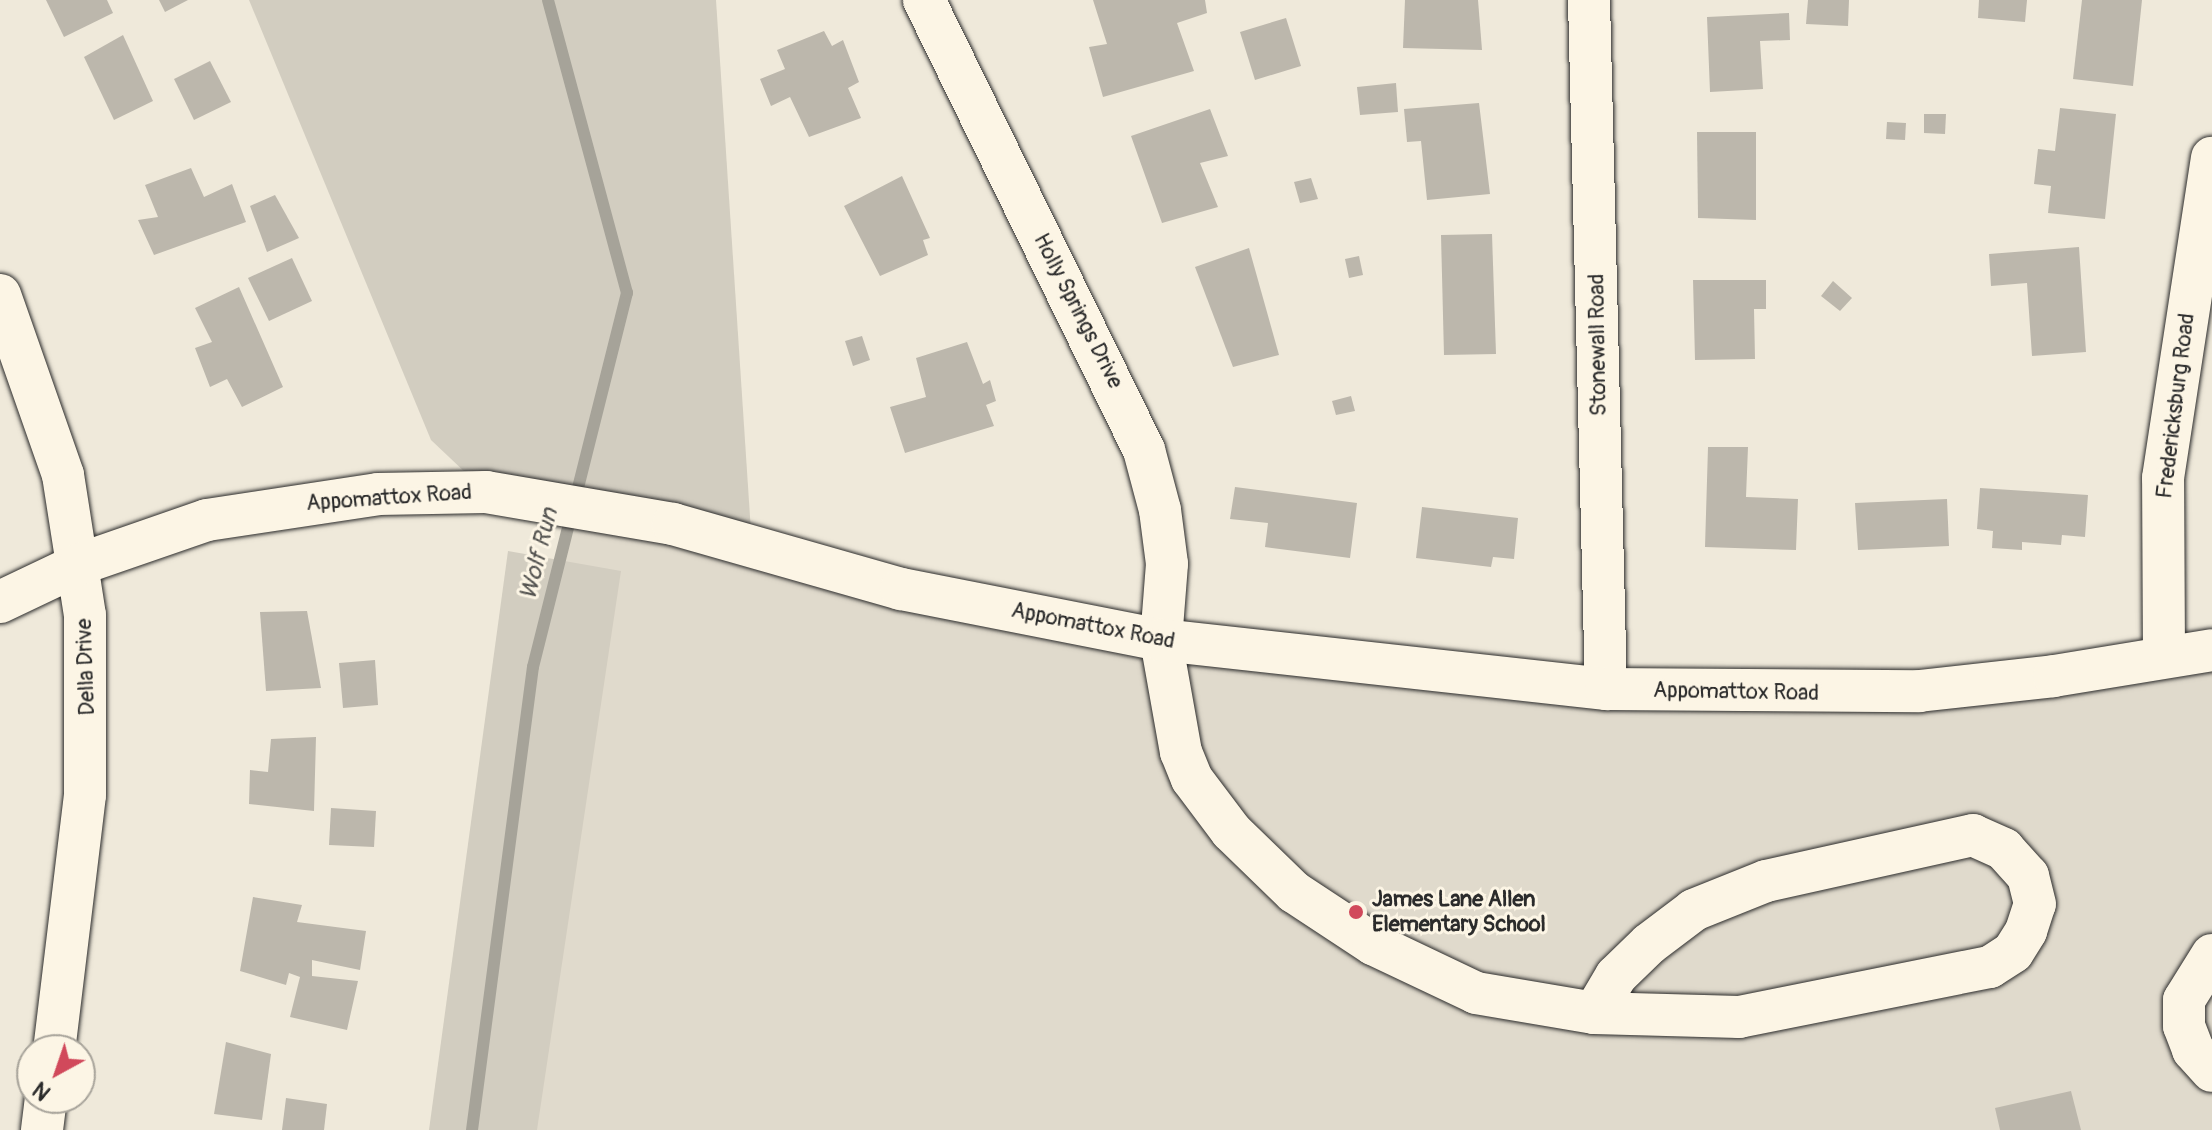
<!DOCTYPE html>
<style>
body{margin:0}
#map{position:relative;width:2212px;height:1130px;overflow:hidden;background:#efe9da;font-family:Pangolin,sans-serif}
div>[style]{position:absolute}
.built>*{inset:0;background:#e0dacc}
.green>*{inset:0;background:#d2cdc0}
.stream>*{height:12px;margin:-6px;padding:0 6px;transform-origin:6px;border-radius:6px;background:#a6a399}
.building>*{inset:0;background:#bcb7ac}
.roads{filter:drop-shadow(0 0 2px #2b2b2b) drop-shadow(0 0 2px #2b2b2b)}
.minor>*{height:42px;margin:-21px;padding:0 21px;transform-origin:21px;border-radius:21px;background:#fcf5e5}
.dots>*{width:22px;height:22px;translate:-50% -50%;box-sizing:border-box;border:4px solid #fcf5e5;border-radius:50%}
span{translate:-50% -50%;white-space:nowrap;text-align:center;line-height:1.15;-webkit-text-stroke:6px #fcf5e5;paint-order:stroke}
.street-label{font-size:22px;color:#2b2b2b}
.poi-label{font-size:22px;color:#2b2b2b;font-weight:700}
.left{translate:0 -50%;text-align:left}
.water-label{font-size:24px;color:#565552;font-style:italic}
.north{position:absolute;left:16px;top:1034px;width:80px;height:80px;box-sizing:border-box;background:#fcf5e5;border:2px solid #a8a49b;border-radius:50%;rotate:220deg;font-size:22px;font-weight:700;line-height:32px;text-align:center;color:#2b2b2b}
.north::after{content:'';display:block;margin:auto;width:28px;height:36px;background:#d1495b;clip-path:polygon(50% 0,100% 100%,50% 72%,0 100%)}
</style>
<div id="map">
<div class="built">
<div style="clip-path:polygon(575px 504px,1161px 640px,1773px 694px,2212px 650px,2212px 1130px,471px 1130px,533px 667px)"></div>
</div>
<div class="green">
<div style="clip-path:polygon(249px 0,716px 0,752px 547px,486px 492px,431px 440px)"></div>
<div style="clip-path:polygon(508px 551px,621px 571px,537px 1130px,429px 1130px)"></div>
</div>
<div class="stream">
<div style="left:472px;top:1130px;width:467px;rotate:-82.5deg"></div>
<div style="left:533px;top:667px;width:386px;rotate:-75.9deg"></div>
<div style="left:627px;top:293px;width:303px;rotate:-105.1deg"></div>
</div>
<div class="building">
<div style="clip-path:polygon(46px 0,107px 0,113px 13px,64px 37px)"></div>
<div style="clip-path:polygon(159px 0,188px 0,165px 12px)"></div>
<div style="clip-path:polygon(1093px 0,1205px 0,1207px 13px,1177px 23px,1194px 71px,1103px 97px,1089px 47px,1107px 44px)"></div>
<div style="clip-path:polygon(1405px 0,1478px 0,1482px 50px,1403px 48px)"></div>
<div style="clip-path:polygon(1808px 0,1849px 0,1848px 26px,1806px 24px)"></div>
<div style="clip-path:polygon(1979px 0,2027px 0,2025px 22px,1978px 18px)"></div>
<div style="clip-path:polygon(2082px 0,2142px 0,2133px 86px,2073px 79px)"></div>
<div style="clip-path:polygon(1789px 13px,1790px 40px,1760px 41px,1763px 89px,1710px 92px,1707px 17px)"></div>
<div style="clip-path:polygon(1286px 18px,1301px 66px,1255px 80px,1240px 32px)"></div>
<div style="clip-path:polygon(824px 31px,832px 46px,843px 40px,859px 82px,848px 88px,861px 118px,809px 137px,790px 97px,771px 106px,760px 79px,785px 69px,777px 50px)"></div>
<div style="clip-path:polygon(123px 35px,153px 101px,114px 120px,84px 57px)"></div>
<div style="clip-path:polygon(210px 61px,231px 102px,194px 120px,174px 79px)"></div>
<div style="clip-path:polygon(1396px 83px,1398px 112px,1360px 115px,1357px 87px)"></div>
<div style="clip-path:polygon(1479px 103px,1490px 194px,1427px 200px,1421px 141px,1407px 142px,1404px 109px)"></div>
<div style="clip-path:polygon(2060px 108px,2116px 114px,2105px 219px,2048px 213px,2051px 186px,2034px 184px,2038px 149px,2055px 151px)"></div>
<div style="clip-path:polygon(1210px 109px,1228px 156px,1200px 163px,1218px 207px,1162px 223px,1131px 136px)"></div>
<div style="clip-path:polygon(1924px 114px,1946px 114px,1945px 134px,1924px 133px)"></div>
<div style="clip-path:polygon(1887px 122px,1906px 123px,1905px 140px,1886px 139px)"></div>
<div style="clip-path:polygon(1697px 132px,1756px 132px,1756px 220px,1698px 218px)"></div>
<div style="clip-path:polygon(191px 168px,204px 197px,232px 184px,246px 222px,154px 255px,138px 220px,158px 217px,145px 185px)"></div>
<div style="clip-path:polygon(902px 176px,930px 238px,923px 240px,928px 255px,880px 276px,844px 206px)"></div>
<div style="clip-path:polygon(1311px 178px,1318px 199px,1300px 203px,1294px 182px)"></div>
<div style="clip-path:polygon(275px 195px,299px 238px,267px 252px,250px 206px)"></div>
<div style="clip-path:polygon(1492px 234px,1496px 354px,1444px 355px,1441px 235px)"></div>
<div style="clip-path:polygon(2079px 247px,2086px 352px,2032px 356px,2027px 283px,1991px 286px,1989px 254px)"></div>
<div style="clip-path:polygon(1249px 248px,1279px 355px,1233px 367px,1195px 267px)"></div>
<div style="clip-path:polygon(1359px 256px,1363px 275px,1349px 278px,1345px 259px)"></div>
<div style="clip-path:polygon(292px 258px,312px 301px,269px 321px,248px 278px)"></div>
<div style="clip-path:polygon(1693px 280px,1766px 280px,1766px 309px,1754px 309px,1755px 359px,1695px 360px)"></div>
<div style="clip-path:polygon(1833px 281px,1852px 298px,1840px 311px,1821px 296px)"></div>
<div style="clip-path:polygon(239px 287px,283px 387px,242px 407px,227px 379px,210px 387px,195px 348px,212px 342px,195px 308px)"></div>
<div style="clip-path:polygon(862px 336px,870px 360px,853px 366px,845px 341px)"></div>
<div style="clip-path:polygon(967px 342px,983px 384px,990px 380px,996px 401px,986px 405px,994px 426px,905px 453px,890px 407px,926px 397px,916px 358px)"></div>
<div style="clip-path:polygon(1351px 396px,1355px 411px,1336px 415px,1332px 401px)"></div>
<div style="clip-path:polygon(1708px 447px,1748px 447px,1746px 497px,1798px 499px,1796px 550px,1705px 547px)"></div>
<div style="clip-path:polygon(1235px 487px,1357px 503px,1350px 558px,1265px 547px,1268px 523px,1230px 519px)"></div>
<div style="clip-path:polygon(1980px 488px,2088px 495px,2085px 537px,2062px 535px,2061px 545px,2022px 542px,2022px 550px,1992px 548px,1993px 531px,1977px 529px)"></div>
<div style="clip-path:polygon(1947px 499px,1949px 546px,1858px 550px,1855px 503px)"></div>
<div style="clip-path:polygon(1422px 507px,1518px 518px,1514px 559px,1493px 557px,1491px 567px,1416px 558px)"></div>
<div style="clip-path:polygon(307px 611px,321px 688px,266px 691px,260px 612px)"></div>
<div style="clip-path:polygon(375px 660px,378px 705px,343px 708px,339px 663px)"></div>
<div style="clip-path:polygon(316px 737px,314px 811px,249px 804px,250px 770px,268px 772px,271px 739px)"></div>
<div style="clip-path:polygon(331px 808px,376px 811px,374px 847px,329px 845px)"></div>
<div style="clip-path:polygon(253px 897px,302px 905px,297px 922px,366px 931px,360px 970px,312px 960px,312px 976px,358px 981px,347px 1030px,290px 1017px,300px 977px,289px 973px,286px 985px,240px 971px)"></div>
<div style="clip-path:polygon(226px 1042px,271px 1054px,262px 1120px,214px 1114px)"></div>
<div style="clip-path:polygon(2071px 1091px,2081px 1130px,2000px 1130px,1995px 1108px)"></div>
<div style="clip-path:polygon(286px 1098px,327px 1104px,324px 1130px,282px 1130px)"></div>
</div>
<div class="roads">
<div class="minor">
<div style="left:924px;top:0;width:501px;rotate:63.95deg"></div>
<div style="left:1144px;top:450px;width:62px;rotate:75.1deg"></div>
<div style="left:1160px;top:510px;width:54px;rotate:82.6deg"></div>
<div style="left:1167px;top:564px;width:76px;rotate:94.5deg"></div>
<div style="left:1161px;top:640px;width:114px;rotate:79.9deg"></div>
<div style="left:1181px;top:752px;width:29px;rotate:68deg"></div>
<div style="left:1192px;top:779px;width:65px;rotate:53.1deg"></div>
<div style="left:1231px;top:831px;width:88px;rotate:44.1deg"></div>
<div style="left:1294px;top:892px;width:95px;rotate:33.4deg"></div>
<div style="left:1373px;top:944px;width:114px;rotate:25.4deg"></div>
<div style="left:1476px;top:993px;width:120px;rotate:9.6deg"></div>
<div style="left:1594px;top:1013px;width:145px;rotate:1.6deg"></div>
<div style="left:1739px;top:1017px;width:256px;rotate:-11.3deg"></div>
<div style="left:1990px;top:967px;width:27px;rotate:-33deg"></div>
<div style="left:2013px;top:952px;width:25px;rotate:-58deg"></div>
<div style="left:2026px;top:931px;width:28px;rotate:-72deg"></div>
<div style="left:2035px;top:904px;width:29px;rotate:-104deg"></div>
<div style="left:2028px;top:876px;width:36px;rotate:-132deg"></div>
<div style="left:2004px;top:849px;width:34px;rotate:-156deg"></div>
<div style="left:1973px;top:835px;width:212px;rotate:167.5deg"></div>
<div style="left:1766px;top:881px;width:78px;rotate:158.1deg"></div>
<div style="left:1694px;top:910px;width:56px;rotate:142.9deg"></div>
<div style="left:1649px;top:944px;width:46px;rotate:135.9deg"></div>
<div style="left:1616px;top:976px;width:43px;rotate:120.7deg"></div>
<div style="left:1589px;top:0;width:689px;rotate:88.59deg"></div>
<div style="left:0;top:295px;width:191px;rotate:70.7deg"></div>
<div style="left:63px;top:475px;width:142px;rotate:81.1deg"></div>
<div style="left:85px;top:615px;width:180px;rotate:90deg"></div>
<div style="left:85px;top:795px;width:257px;rotate:96.9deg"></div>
<div style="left:0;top:602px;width:89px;rotate:-25.4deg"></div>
<div style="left:80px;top:564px;width:134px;rotate:-19.1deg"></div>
<div style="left:207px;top:520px;width:173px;rotate:-8.6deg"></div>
<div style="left:378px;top:494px;width:108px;rotate:-1.1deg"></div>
<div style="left:486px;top:492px;width:190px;rotate:9.7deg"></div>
<div style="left:673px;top:524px;width:237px;rotate:15.9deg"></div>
<div style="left:901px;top:589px;width:265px;rotate:11.1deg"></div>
<div style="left:1161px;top:640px;width:448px;rotate:6.3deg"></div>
<div style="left:1606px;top:689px;width:313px;rotate:0.4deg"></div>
<div style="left:1919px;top:691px;width:136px;rotate:-6.3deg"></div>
<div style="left:2054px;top:676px;width:160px;rotate:-9.3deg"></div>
<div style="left:2164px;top:657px;width:179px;rotate:-90.3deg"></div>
<div style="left:2163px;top:478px;width:324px;rotate:-81.3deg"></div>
<div style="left:2212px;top:955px;width:53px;rotate:121.9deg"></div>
<div style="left:2184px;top:1000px;width:26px;rotate:90deg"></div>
<div style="left:2184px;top:1026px;width:26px;rotate:69deg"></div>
<div style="left:2193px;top:1050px;width:28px;rotate:48deg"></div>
<div style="left:42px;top:1130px;width:32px;rotate:-83deg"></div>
</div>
</div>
<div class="dots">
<div style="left:1356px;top:912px;background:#d1495b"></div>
</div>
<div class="street-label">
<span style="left:1078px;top:311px;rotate:63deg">Holly Springs Drive</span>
<span style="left:1598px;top:345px;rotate:-91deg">Stonewall Road</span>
<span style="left:2176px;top:406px;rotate:-83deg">Fredericksburg Road</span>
<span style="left:389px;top:498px;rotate:-4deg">Appomattox Road</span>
<span style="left:1093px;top:626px;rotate:11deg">Appomattox Road</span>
<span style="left:86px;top:667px;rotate:-92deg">Della Drive</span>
<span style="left:1736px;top:692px;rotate:1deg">Appomattox Road</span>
</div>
<div class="poi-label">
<span class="left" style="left:1372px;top:912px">James Lane Allen<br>Elementary School</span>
</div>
<div class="water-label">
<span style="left:539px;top:554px;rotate:-76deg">Wolf Run</span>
</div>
<div class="north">N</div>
</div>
